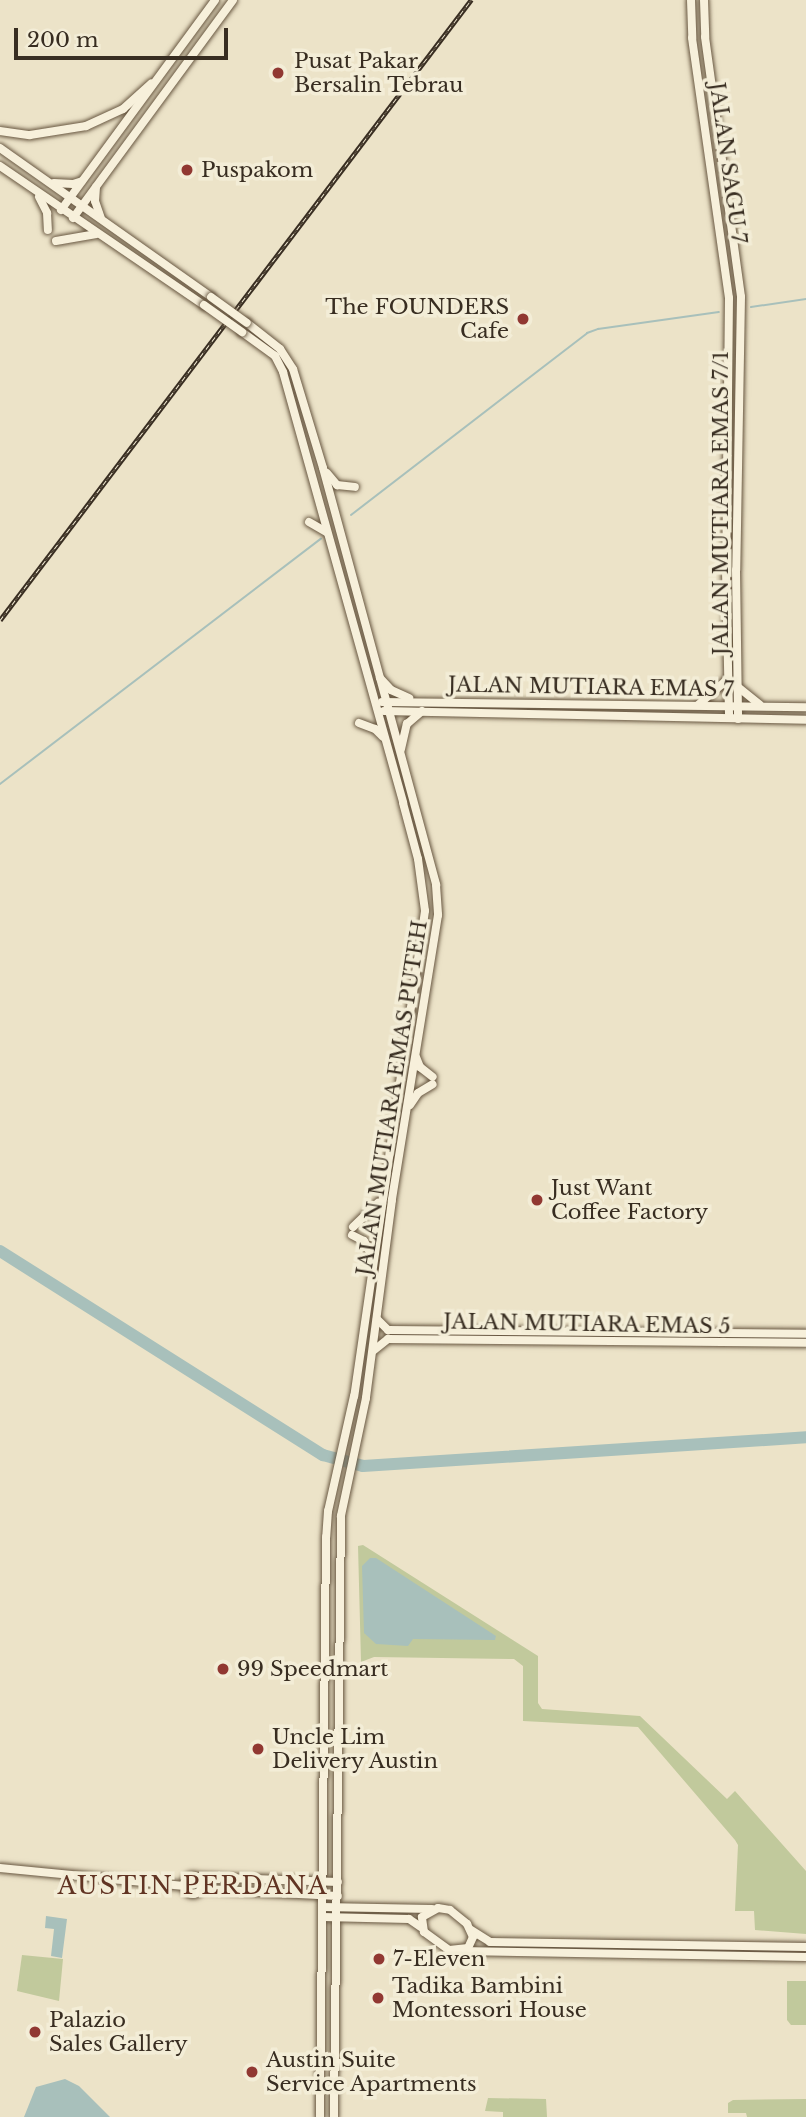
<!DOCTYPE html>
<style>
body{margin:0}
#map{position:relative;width:806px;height:2117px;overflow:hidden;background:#ece3c8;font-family:"Libre Baskerville",serif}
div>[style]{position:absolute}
.green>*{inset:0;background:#c1c99c}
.water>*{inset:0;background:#a8c0bb}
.stream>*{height:2px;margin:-1px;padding:0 1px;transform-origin:1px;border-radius:1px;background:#a8c0bb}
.river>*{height:12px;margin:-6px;padding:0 6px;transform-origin:6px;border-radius:6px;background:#a8c0bb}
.roads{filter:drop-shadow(0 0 2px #685741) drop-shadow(0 0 2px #685741)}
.secondary>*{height:8px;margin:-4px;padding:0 4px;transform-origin:4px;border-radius:4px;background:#f7f0db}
.secondary>.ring{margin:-4px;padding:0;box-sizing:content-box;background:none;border:8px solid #f7f0db;border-radius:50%}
.rail>*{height:4.5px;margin-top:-2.25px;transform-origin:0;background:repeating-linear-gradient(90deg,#f3edd7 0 5px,#382d21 0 10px);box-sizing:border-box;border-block:2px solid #382d21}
.bridges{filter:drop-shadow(0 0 2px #685741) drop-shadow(0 0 2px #685741)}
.secondary-bridge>*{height:8px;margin:-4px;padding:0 4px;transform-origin:4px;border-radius:4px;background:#f7f0db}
.dots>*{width:19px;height:19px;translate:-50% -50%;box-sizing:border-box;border:4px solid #f3edd7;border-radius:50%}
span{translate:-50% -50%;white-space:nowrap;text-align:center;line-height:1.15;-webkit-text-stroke:7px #f3edd7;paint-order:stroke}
.poi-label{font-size:21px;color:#382d21}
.left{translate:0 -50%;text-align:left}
.right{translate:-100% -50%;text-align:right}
.street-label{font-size:21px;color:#382d21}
.quarter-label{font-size:24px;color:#613423;letter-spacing:2px}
.scale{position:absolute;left:14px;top:28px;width:214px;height:32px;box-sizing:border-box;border:4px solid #382d21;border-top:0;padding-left:9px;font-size:21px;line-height:24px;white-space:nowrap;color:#382d21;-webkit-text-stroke:5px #f3edd7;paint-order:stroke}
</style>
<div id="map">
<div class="green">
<div style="clip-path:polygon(363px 1545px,538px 1656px,538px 1703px,542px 1709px,640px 1716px,727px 1799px,735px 1791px,806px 1871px,806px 1934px,755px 1930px,754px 1911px,735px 1911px,738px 1845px,735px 1840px,638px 1727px,523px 1721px,523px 1666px,514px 1659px,374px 1657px,361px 1662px,358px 1546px)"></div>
<div style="clip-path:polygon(22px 1955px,63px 1959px,59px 2001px,17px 1991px)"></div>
<div style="clip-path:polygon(787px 1981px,806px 1981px,806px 2025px,791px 2025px,787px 2020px)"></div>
<div style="clip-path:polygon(488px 2098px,546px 2099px,547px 2117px,503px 2117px,503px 2112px,485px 2111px)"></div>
<div style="clip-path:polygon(806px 2099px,806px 2117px,747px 2117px,746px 2113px,728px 2113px,728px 2103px,733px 2100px)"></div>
</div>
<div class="water">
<div style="clip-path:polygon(370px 1558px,376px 1558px,496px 1636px,495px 1640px,413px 1639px,408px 1646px,376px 1644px,364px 1633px,362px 1566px)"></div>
<div style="clip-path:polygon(46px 1916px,67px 1919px,62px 1958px,51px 1956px,54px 1929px,45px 1928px)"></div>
<div style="clip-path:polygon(65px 2079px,79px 2086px,110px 2117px,24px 2117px,36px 2087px)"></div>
</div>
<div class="stream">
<div style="left:751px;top:307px;width:56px;rotate:-8.3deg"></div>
<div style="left:351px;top:515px;width:298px;rotate:-37.6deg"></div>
<div style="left:587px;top:333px;width:12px;rotate:-20deg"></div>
<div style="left:598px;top:329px;width:122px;rotate:-8deg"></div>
<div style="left:0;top:784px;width:404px;rotate:-37.4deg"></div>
</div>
<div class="river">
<div style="left:0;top:1251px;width:382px;rotate:32.3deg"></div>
<div style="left:323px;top:1455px;width:41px;rotate:15.4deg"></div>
<div style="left:363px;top:1466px;width:444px;rotate:-3.7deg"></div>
</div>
<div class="roads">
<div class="secondary">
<div style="left:691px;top:0;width:38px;rotate:88deg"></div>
<div style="left:692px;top:38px;width:263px;rotate:81.9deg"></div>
<div style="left:729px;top:298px;width:272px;rotate:90.6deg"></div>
<div style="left:726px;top:570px;width:148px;rotate:88.8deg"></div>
<div style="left:704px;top:0;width:37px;rotate:88deg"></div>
<div style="left:705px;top:37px;width:262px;rotate:82.1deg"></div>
<div style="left:741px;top:297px;width:273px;rotate:91deg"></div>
<div style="left:736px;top:570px;width:149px;rotate:89.2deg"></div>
<div style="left:0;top:131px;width:30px;rotate:8deg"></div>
<div style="left:30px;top:135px;width:57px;rotate:-9.1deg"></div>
<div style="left:86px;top:126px;width:41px;rotate:-24.7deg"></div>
<div style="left:123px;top:109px;width:38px;rotate:-42deg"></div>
<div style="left:0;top:148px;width:258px;rotate:35.2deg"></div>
<div style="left:0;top:166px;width:247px;rotate:34.3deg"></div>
<div style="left:54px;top:183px;width:19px;rotate:3deg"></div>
<div style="left:73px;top:184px;width:9px;rotate:-18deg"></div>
<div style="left:96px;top:187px;width:14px;rotate:94deg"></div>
<div style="left:95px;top:201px;width:18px;rotate:71deg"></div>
<div style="left:39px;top:197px;width:18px;rotate:63deg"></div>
<div style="left:47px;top:213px;width:17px;rotate:87deg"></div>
<div style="left:61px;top:210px;width:260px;rotate:-53.7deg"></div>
<div style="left:73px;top:218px;width:270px;rotate:-53.7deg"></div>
<div style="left:56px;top:241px;width:41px;rotate:-9.9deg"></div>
<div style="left:247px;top:323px;width:42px;rotate:38.2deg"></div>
<div style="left:280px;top:349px;width:24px;rotate:57deg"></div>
<div style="left:293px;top:369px;width:103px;rotate:73.1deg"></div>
<div style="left:323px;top:468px;width:432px;rotate:74.8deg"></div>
<div style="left:436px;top:885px;width:30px;rotate:86deg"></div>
<div style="left:438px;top:915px;width:289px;rotate:99.2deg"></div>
<div style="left:392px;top:1200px;width:200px;rotate:97.5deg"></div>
<div style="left:366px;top:1398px;width:121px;rotate:102deg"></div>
<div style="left:341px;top:1516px;width:601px;rotate:90.67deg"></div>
<div style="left:242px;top:332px;width:41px;rotate:36deg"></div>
<div style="left:275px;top:356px;width:18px;rotate:63deg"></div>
<div style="left:283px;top:372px;width:447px;rotate:74.4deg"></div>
<div style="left:403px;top:803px;width:58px;rotate:75deg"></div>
<div style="left:418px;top:859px;width:52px;rotate:82.3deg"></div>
<div style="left:425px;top:911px;width:490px;rotate:98.3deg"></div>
<div style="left:354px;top:1396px;width:118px;rotate:102.7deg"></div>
<div style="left:328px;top:1511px;width:26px;rotate:94deg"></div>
<div style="left:326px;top:1537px;width:580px;rotate:90.59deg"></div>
<div style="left:327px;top:473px;width:16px;rotate:50deg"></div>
<div style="left:337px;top:485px;width:18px;rotate:6deg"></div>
<div style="left:309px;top:522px;width:20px;rotate:30deg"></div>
<div style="left:380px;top:678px;width:16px;rotate:47deg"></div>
<div style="left:391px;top:690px;width:20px;rotate:24deg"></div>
<div style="left:738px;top:687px;width:28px;rotate:39deg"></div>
<div style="left:382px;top:702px;width:424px;rotate:0.7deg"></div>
<div style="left:698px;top:705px;width:40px;rotate:-41deg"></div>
<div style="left:384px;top:711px;width:422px;rotate:1.2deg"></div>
<div style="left:359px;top:723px;width:17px;rotate:21deg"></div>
<div style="left:375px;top:729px;width:11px;rotate:45deg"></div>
<div style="left:401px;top:749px;width:26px;rotate:-77deg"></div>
<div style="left:407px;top:724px;width:20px;rotate:-41deg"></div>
<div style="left:416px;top:1057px;width:11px;rotate:68deg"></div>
<div style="left:420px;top:1067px;width:16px;rotate:38deg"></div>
<div style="left:410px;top:1105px;width:14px;rotate:-56deg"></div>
<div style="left:418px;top:1093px;width:17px;rotate:-31deg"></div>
<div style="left:353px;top:1227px;width:35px;rotate:-44deg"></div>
<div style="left:352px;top:1235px;width:13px;rotate:27deg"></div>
<div style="left:364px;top:1241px;width:15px;rotate:62deg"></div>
<div style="left:377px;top:1319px;width:16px;rotate:45deg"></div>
<div style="left:388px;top:1330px;width:418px;rotate:0.5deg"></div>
<div style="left:373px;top:1351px;width:19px;rotate:-39deg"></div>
<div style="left:388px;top:1339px;width:418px;rotate:0.5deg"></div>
<div style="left:0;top:1868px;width:185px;rotate:5.6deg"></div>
<div class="ring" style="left:184px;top:1876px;width:10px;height:10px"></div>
<div style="left:198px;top:1877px;width:140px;rotate:2deg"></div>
<div style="left:201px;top:1889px;width:137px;rotate:2.9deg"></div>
<div style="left:323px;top:1907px;width:109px;rotate:1.1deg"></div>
<div style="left:438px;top:1908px;width:12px;rotate:9deg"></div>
<div style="left:450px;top:1910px;width:22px;rotate:39deg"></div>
<div style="left:467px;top:1924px;width:14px;rotate:65deg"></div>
<div style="left:473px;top:1937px;width:12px;rotate:114deg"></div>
<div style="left:468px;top:1948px;width:19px;rotate:174deg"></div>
<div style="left:449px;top:1950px;width:31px;rotate:-144deg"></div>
<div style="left:424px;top:1932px;width:15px;rotate:-98deg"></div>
<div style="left:422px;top:1917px;width:18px;rotate:-29deg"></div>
<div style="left:323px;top:1917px;width:86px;rotate:1.3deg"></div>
<div style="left:409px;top:1919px;width:14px;rotate:34deg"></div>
<div style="left:471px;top:1930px;width:22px;rotate:32deg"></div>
<div style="left:490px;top:1942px;width:316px;rotate:0.9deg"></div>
<div style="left:460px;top:1951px;width:346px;rotate:1deg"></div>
</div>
</div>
<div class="rail">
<div style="left:0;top:620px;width:779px;rotate:-52.78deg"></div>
</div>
<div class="bridges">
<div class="secondary-bridge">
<div style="left:211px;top:297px;width:44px;rotate:35.8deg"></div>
<div style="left:204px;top:305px;width:47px;rotate:35.4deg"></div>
</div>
</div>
<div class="dots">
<div style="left:278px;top:73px;background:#913832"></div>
<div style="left:187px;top:170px;background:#913832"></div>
<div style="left:523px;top:319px;background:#913832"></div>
<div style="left:537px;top:1200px;background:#913832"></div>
<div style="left:223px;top:1669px;background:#913832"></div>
<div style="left:258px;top:1749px;background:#913832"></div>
<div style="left:379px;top:1959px;background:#913832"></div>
<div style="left:378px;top:1998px;background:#913832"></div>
<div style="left:35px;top:2032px;background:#913832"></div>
<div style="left:252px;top:2072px;background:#913832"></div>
</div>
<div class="poi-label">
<span class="left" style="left:294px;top:73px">Pusat Pakar<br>Bersalin Tebrau</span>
<span class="left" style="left:201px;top:170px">Puspakom</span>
<span class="right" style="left:509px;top:319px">The FOUNDERS<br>Cafe</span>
<span class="left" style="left:551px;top:1200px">Just Want<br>Coffee Factory</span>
<span class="left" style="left:237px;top:1669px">99 Speedmart</span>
<span class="left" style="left:272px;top:1749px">Uncle Lim<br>Delivery Austin</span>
<span class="left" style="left:393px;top:1959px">7-Eleven</span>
<span class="left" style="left:392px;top:1998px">Tadika Bambini<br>Montessori House</span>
<span class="left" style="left:49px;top:2032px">Palazio<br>Sales Gallery</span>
<span class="left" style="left:266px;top:2072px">Austin Suite<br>Service Apartments</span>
</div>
<div class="street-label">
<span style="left:728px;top:163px;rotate:82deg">JALAN SAGU 7</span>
<span style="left:721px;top:503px;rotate:-90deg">JALAN MUTIARA EMAS 7/1</span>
<span style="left:591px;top:687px;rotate:1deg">JALAN MUTIARA EMAS 7</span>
<span style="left:392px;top:1098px;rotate:-81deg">JALAN MUTIARA EMAS PUTEH</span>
<span style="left:587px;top:1324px;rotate:1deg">JALAN MUTIARA EMAS 5</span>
</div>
<div class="quarter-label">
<span style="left:193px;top:1886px">AUSTIN PERDANA</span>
</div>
<div class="scale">200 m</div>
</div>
